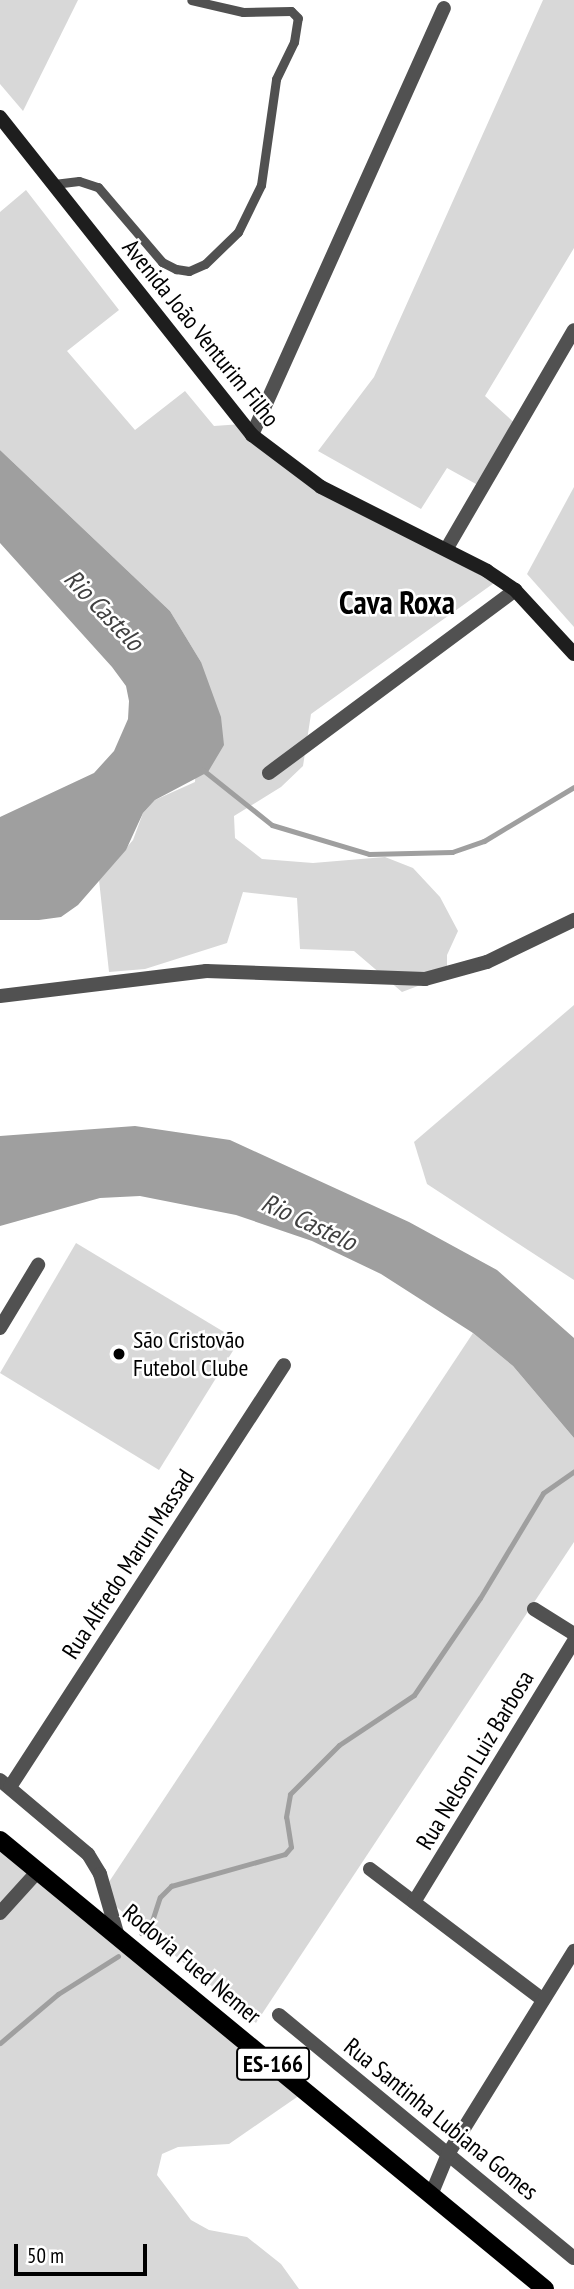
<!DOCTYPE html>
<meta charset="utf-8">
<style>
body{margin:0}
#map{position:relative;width:574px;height:2289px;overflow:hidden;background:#fff;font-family:"PT Sans Narrow",sans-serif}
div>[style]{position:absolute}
.green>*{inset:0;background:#d8d8d8}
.water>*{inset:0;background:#9f9f9f}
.stream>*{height:5px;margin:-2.5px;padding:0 2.5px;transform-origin:2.5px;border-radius:2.5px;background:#9f9f9f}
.lane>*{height:9px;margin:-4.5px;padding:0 4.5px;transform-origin:4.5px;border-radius:4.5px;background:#515151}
.street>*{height:14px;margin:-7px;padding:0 7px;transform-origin:7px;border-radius:7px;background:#515151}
.secondary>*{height:14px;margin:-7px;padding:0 7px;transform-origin:7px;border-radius:7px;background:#1e1e1e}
.primary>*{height:18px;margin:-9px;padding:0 9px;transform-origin:9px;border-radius:9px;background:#000}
.dots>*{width:19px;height:19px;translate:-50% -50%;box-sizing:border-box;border:4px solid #fff;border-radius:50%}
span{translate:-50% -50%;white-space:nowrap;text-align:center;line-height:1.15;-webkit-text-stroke:5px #fff;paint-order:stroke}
.shield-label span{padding:2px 5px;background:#fff;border:2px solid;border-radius:5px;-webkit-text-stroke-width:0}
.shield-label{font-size:23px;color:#000;font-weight:700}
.street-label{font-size:24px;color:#000}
.poi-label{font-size:24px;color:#000}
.left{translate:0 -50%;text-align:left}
.water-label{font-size:26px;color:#404040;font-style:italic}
.district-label{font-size:32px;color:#000;font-weight:700}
.scale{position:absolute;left:14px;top:2244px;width:133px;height:32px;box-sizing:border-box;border:4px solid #000;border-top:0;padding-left:9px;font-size:21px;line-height:24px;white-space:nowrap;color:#000;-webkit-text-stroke:5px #fff;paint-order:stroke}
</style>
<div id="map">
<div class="green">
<div style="clip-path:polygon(0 0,78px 0,23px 111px,0 84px)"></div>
<div style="clip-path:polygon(543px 0,574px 0,574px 248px,485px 396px,520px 428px,485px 489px,447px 468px,421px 509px,318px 451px,374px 377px)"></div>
<div style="clip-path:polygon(26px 190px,119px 310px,67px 351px,135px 430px,185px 391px,214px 426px,242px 424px,278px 458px,494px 583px,311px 714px,303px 766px,281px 787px,234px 816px,235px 838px,262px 859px,313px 863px,385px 857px,413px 868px,440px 897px,458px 931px,447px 955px,447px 975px,402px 992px,354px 951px,300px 949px,297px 898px,243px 892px,227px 943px,145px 969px,109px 972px,99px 880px,133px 840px,143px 813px,155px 800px,195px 782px,201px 662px,170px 611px,0 450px,0 212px)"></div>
<div style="clip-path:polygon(574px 487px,574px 627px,527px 574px)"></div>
<div style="clip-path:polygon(574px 1005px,574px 1280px,427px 1184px,414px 1142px)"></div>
<div style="clip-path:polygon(76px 1243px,239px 1341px,159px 1470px,0 1373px)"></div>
<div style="clip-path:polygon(473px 1333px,513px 1366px,574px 1438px,574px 1542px,256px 2023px,101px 1894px)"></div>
<div style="clip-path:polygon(0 1845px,300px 2095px,229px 2144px,178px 2147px,162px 2154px,157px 2175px,191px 2220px,209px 2230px,247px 2237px,281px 2264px,299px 2289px,0 2289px)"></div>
</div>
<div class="water">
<div style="clip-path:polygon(0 450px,170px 611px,201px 662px,221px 717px,224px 745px,208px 772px,155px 800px,143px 813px,126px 850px,78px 905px,61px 917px,39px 920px,0 920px,0 817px,94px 773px,114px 751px,128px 719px,129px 701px,126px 686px,112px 667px,0 543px)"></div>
<div style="clip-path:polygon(135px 1126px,230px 1140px,409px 1222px,497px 1270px,574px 1338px,574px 1438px,513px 1366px,473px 1333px,381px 1274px,312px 1241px,236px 1215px,140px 1196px,100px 1198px,0 1226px,0 1136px)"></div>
</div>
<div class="stream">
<div style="left:203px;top:770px;width:88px;rotate:38.6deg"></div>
<div style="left:272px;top:825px;width:101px;rotate:16.6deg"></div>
<div style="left:369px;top:854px;width:83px;rotate:-1.4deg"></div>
<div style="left:452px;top:852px;width:34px;rotate:-19deg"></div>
<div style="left:484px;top:841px;width:105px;rotate:-31deg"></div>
<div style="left:141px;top:1933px;width:13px;rotate:-42deg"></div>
<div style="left:151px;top:1924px;width:28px;rotate:-72deg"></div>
<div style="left:160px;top:1897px;width:16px;rotate:-45deg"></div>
<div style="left:171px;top:1886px;width:118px;rotate:-15.7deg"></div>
<div style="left:285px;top:1854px;width:9px;rotate:-49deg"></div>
<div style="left:291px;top:1847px;width:30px;rotate:-99deg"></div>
<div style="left:286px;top:1817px;width:23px;rotate:-80deg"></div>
<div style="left:290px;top:1794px;width:69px;rotate:-45deg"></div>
<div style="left:339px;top:1745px;width:90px;rotate:-33.7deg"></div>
<div style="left:414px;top:1695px;width:117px;rotate:-55.8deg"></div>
<div style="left:480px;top:1598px;width:122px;rotate:-59deg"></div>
<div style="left:543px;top:1493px;width:38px;rotate:-35deg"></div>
<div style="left:0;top:2043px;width:76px;rotate:-40.2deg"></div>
<div style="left:58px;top:1994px;width:71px;rotate:-32.3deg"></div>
</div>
<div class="lane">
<div style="left:54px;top:184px;width:25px;rotate:-7deg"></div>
<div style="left:79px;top:181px;width:20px;rotate:18deg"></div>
<div style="left:98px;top:187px;width:99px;rotate:49.5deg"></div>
<div style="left:162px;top:262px;width:16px;rotate:27deg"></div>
<div style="left:176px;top:269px;width:13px;rotate:9deg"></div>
<div style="left:189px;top:271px;width:17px;rotate:-24deg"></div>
<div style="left:205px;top:264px;width:46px;rotate:-44.1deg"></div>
<div style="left:238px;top:232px;width:52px;rotate:-63.9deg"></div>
<div style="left:261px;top:185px;width:107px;rotate:-81.9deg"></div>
<div style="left:276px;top:79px;width:41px;rotate:-64.1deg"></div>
<div style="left:294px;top:42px;width:24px;rotate:-81deg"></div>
<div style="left:298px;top:18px;width:10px;rotate:-135deg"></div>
<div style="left:291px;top:11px;width:48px;rotate:178.8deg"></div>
<div style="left:243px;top:12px;width:53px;rotate:-167deg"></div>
</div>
<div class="street">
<div style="left:252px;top:435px;width:468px;rotate:-65.8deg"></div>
<div style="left:447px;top:548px;width:252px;rotate:-59.8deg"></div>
<div style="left:269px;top:773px;width:307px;rotate:-36.6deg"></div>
<div style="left:0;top:996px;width:208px;rotate:-6.9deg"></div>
<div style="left:206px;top:971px;width:219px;rotate:2.1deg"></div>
<div style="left:425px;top:979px;width:64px;rotate:-15.3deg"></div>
<div style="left:487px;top:962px;width:97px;rotate:-25.8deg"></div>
<div style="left:0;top:1328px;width:74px;rotate:-58.9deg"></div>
<div style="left:534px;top:1609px;width:47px;rotate:32deg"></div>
<div style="left:0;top:1780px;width:115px;rotate:40.1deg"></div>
<div style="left:88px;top:1854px;width:23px;rotate:59deg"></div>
<div style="left:100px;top:1874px;width:61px;rotate:73.9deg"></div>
<div style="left:10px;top:1787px;width:503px;rotate:-57deg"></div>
<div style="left:370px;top:1869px;width:217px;rotate:37.1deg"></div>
<div style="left:414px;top:1902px;width:306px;rotate:-58.5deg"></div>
<div style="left:0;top:1913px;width:58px;rotate:-47.8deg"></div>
<div style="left:279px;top:2015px;width:382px;rotate:39.5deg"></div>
<div style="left:431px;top:2195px;width:44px;rotate:-67.5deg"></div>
<div style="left:448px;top:2154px;width:239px;rotate:-58.2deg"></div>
</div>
<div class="secondary">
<div style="left:0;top:117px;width:406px;rotate:51.6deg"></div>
<div style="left:252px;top:435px;width:86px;rotate:37deg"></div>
<div style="left:321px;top:487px;width:186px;rotate:26.8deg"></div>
<div style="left:487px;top:571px;width:34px;rotate:34deg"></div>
<div style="left:515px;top:590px;width:87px;rotate:47.3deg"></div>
</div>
<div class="primary">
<div style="left:0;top:1840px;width:706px;rotate:39.48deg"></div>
</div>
<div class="dots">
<div style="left:119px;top:1354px;background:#000"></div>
</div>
<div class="shield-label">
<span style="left:273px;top:2064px">ES-166</span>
</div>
<div class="street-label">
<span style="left:201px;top:333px;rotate:51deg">Avenida João Venturim Filho</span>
<span style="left:128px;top:1564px;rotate:-57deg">Rua Alfredo Marun Massad</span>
<span style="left:475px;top:1760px;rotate:-59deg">Rua Nelson Luiz Barbosa</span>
<span style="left:192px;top:1964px;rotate:40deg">Rodovia Fued Nemer</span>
<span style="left:441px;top:2119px;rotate:39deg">Rua Santinha Lubiana Gomes</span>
</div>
<div class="poi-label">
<span class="left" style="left:133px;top:1354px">São Cristovão<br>Futebol Clube</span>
</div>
<div class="water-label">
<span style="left:104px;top:610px;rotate:46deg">Rio Castelo</span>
<span style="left:309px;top:1222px;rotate:25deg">Rio Castelo</span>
</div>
<div class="district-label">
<span style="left:397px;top:602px">Cava Roxa</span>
</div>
<div class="scale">50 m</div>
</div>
